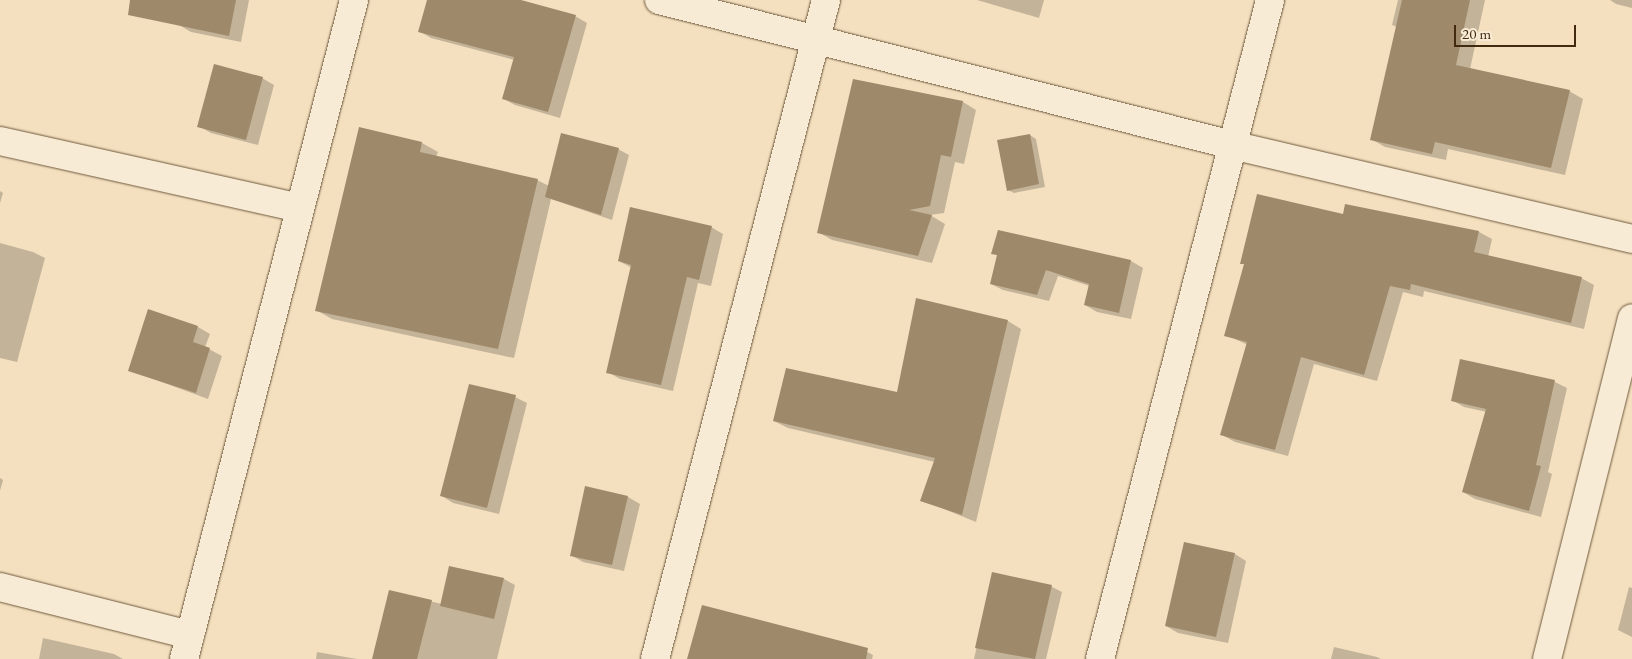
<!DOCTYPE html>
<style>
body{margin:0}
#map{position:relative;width:1632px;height:659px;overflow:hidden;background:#f4e0bf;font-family:"EB Garamond",serif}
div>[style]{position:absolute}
.shadow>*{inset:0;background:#0003}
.building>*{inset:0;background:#9f896b}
.roads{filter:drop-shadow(0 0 1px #6e583c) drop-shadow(0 0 1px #6e583c)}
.street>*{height:28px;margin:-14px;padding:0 14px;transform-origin:14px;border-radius:14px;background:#f8ebd5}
span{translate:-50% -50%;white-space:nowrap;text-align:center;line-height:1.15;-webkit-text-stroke:4px #f8ebd5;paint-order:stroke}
.scale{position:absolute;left:1454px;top:25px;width:122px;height:22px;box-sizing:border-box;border:2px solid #422a11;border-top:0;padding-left:6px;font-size:15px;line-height:18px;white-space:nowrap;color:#422a11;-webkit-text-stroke:4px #f8ebd5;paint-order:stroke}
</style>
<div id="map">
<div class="shadow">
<div style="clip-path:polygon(184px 0,249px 0,241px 42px,191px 32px,179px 25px)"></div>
<div style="clip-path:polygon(428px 0,516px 0,575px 16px,587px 23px,560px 118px,515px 105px,504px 99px,515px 60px,431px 38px,419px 31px)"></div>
<div style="clip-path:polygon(977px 0,1044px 0,1039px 18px)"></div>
<div style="clip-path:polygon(1398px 0,1485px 0,1470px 69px,1569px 91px,1583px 99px,1565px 175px,1448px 149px,1446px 160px,1385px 147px,1371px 139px,1397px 27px,1392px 25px)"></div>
<div style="clip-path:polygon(1610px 0,1632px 0,1632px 8px,1616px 4px)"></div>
<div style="clip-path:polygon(262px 78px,274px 85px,258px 145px,211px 133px,199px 126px)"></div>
<div style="clip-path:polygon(854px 81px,963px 102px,976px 110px,964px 164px,955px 162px,944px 213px,930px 215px,945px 224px,932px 263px,832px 240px,818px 232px)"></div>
<div style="clip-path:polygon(359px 129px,422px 143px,438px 152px,436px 157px,537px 180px,549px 186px,618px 149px,629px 155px,612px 220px,551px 199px,514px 358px,332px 319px,316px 310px)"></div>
<div style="clip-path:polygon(1030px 135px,1036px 139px,1045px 187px,1014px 193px,1008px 190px)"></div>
<div style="clip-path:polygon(0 191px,3px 193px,0 203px)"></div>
<div style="clip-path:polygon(1344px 215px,1479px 232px,1492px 239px,1488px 257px,1581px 278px,1594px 285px,1584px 329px,1424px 291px,1423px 297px,1403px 292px,1377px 381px,1314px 364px,1288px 456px,1235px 442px,1222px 435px,1248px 345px,1226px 335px,1245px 265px,1242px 263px)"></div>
<div style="clip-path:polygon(711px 227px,723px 234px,711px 286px,698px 283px,673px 391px,620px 379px,608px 372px,632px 268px,619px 261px)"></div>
<div style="clip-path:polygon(999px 231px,1131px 261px,1143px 268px,1131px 319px,1097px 312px,1085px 305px,1090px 286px,1058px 276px,1049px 301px,1003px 290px,991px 284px,998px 256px,993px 253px)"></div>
<div style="clip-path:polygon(0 243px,33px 252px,45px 258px,17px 362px,0 358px)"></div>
<div style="clip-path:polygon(1008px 321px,1021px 329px,976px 522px,922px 500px,935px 462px,788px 428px,774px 421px,898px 394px)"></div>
<div style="clip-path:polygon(198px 327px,210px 334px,205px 347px,222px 356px,208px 399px,129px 370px)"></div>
<div style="clip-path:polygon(1461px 361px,1555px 382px,1567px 388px,1548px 472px,1552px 474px,1541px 517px,1475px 499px,1463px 492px,1487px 412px,1464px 407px,1452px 400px)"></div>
<div style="clip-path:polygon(515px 397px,527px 403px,499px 514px,453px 503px,442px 496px)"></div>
<div style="clip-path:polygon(0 478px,3px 480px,0 491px)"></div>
<div style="clip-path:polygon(586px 488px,628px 497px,640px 504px,624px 571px,583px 562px,571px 555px)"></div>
<div style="clip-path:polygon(1235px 554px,1246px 561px,1228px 643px,1178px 633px,1166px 626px)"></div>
<div style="clip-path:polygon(450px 567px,504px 579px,515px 585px,497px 659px,373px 659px,390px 592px,442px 604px)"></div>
<div style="clip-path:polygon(993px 574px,1052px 587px,1062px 592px,1046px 659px,974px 659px)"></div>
<div style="clip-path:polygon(1629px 587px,1632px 588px,1632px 637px,1618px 630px)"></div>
<div style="clip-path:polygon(43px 638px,114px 654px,123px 659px,39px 659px)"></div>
<div style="clip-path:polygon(856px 646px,873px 655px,872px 659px,689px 659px)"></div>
<div style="clip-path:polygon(1334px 647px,1377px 657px,1381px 659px,1331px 659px)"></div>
<div style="clip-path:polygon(317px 652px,357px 659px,316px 659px)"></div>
</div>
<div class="building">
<div style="clip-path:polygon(130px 0,236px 0,229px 36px,128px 15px)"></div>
<div style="clip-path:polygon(427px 0,521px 0,576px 15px,548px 112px,502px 99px,514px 57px,418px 32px)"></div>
<div style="clip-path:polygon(1402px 0,1470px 0,1456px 65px,1570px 90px,1551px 168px,1435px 142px,1432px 154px,1370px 140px)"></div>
<div style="clip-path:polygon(214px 64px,263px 77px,246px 140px,197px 127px)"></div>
<div style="clip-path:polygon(853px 79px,963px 101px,951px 157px,941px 155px,930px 206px,909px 210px,932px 215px,918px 256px,817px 233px)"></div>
<div style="clip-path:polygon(359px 127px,422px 142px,420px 152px,538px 179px,498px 349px,315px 311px)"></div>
<div style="clip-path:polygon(561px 133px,619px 148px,601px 215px,545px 197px)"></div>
<div style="clip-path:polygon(1030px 134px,1039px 184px,1007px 191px,997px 140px)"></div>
<div style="clip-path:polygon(1257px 194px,1343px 214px,1345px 204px,1479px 231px,1474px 252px,1582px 277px,1571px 323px,1411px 284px,1410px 290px,1390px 286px,1364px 375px,1301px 357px,1275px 450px,1220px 435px,1247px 342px,1224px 336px,1244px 264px,1240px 264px)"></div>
<div style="clip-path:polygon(630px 207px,712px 226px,699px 280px,687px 277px,661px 385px,606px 373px,631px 265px,618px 261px)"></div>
<div style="clip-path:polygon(998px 230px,1131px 260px,1119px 313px,1084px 305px,1089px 284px,1046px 270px,1037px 295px,990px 284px,997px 255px,991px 254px)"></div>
<div style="clip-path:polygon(916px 298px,1008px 320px,962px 515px,920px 501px,935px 458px,773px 421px,786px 368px,897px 392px)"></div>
<div style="clip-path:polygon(148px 309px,198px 326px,193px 342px,210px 348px,196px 393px,128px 371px)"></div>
<div style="clip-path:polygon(1460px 359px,1555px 380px,1536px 465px,1541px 466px,1529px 511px,1462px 492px,1486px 409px,1451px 401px)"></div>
<div style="clip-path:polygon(469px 384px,516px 395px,487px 508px,440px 496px)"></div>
<div style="clip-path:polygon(585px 486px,628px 496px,612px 565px,570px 556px)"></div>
<div style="clip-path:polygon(1184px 542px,1235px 553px,1216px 637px,1165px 626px)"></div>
<div style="clip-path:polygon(449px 566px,504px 578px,494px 619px,440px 606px)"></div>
<div style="clip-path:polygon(992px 572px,1052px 585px,1035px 659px,975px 648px)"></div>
<div style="clip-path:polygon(389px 590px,432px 600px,417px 659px,372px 659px)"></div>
<div style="clip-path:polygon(702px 605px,868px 648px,866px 659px,687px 659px)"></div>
</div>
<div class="roads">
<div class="street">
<div style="left:659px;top:0;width:591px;rotate:14.2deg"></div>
<div style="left:1232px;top:145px;width:411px;rotate:13.2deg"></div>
<div style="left:0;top:141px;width:307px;rotate:12.6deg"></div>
<div style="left:0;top:587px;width:196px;rotate:14.2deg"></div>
<div style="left:184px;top:659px;width:681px;rotate:-75.53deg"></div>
<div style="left:655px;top:659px;width:681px;rotate:-75.45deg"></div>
<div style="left:1100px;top:659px;width:681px;rotate:-75.53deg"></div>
<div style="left:1547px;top:659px;width:351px;rotate:-76deg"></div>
</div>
</div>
<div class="scale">20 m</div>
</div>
